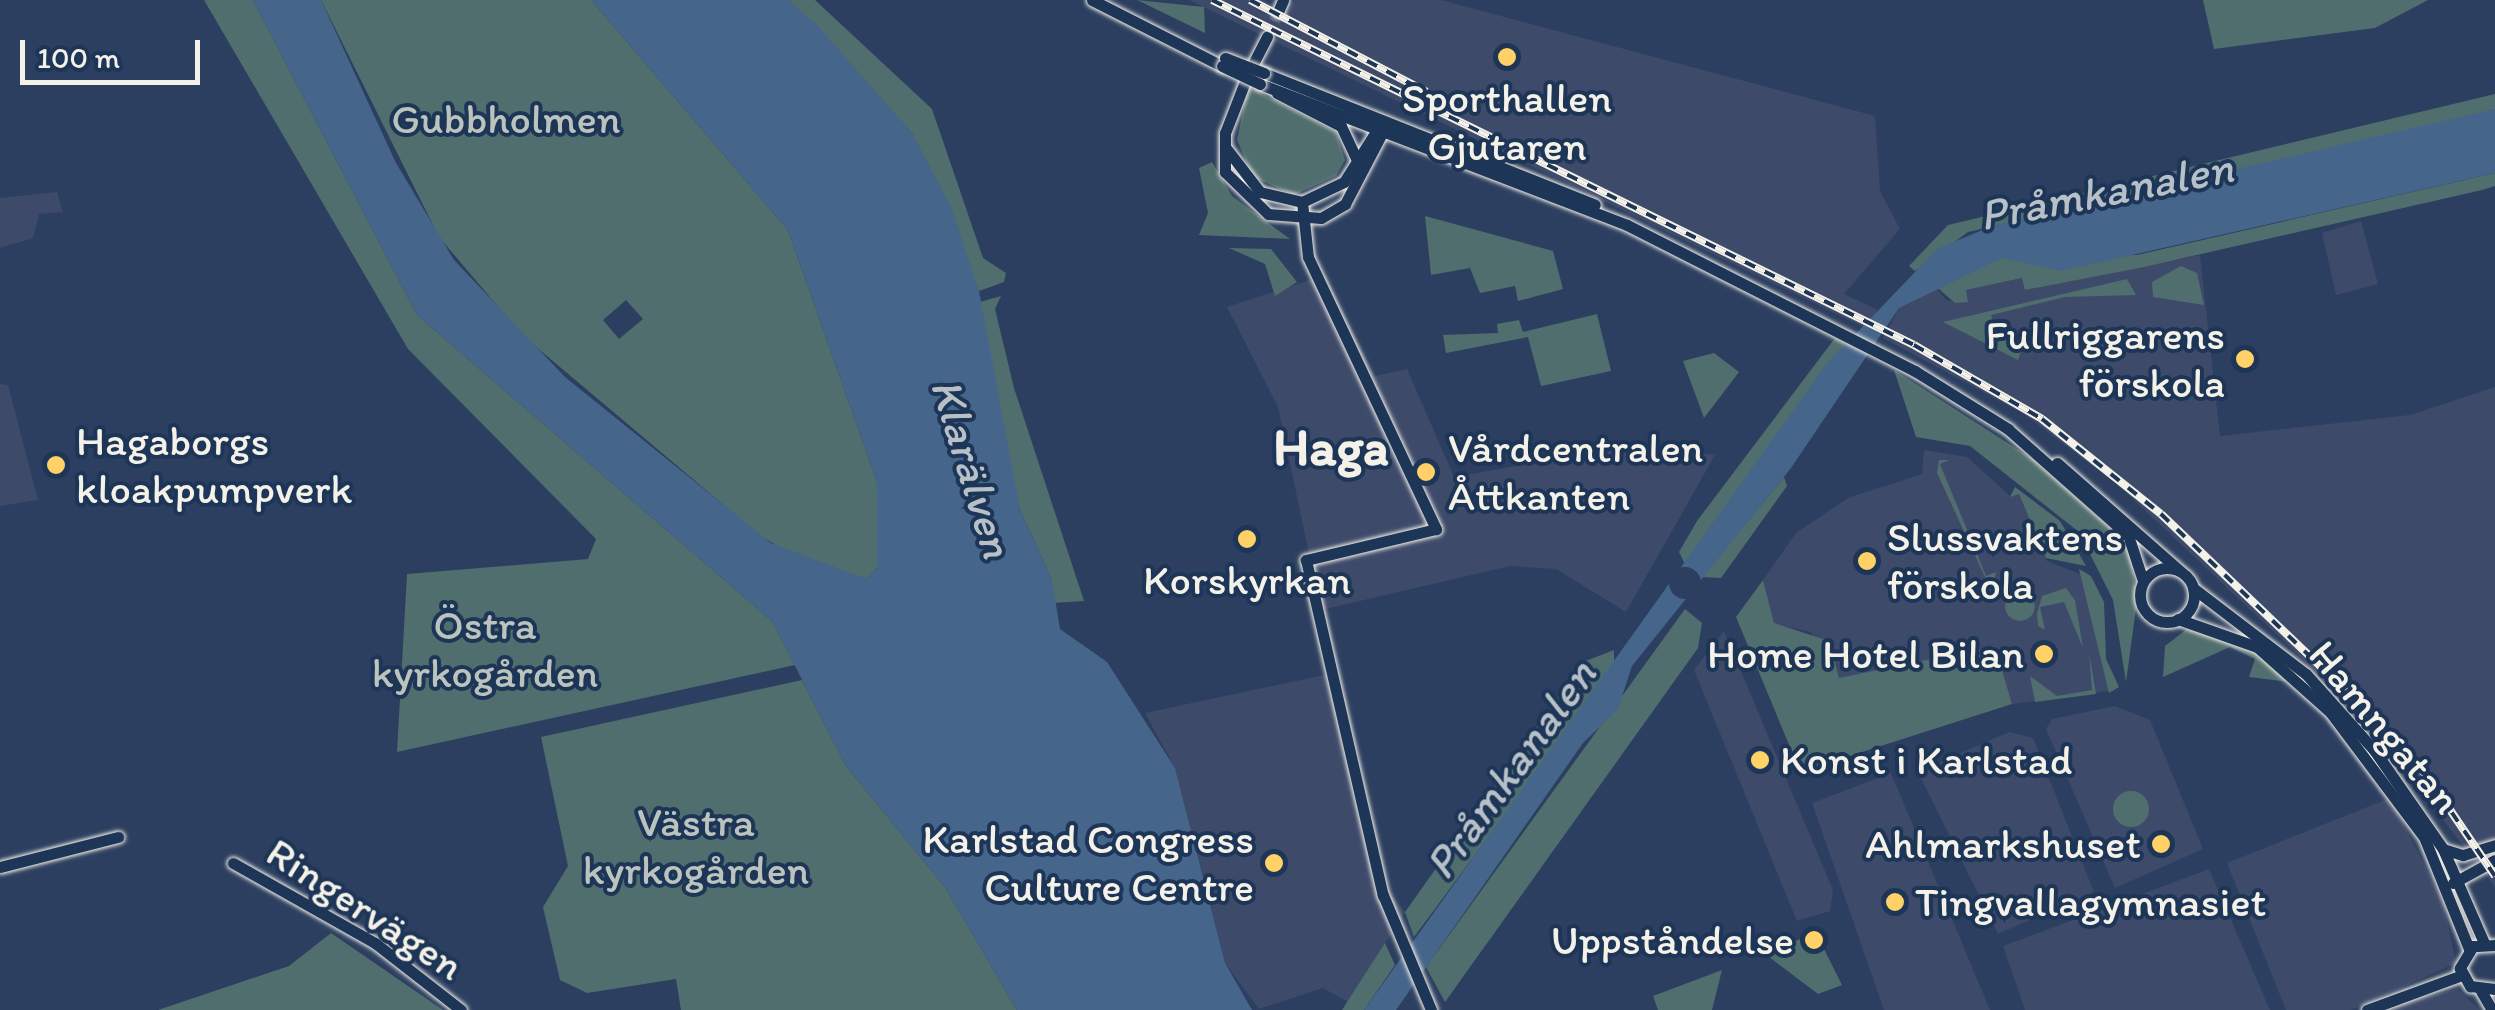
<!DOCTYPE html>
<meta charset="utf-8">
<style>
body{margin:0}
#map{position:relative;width:2495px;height:1010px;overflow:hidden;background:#2c3f60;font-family:Itim,sans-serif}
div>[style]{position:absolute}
.built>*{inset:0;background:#3e4a6a}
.green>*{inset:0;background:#506e6d}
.round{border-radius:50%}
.water>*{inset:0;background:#45658a}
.pier>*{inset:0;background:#2c3f60}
.tertiary-tunnel>*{height:11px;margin-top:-5.5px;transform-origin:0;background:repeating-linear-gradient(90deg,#4a5a74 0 11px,transparent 0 16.5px)}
.roads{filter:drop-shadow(0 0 2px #f4f1e8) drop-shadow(0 0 2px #f4f1e8)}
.tertiary>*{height:11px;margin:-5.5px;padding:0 5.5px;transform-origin:5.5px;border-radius:5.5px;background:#1d3557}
.tertiary>.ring{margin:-5.5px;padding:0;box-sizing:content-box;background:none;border:11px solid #1d3557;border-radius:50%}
.rail>*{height:8px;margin-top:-4px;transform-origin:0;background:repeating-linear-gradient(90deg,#1d3557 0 11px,#f4f1e8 0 22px);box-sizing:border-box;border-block:2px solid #f4f1e8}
.bridges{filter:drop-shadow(0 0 2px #f4f1e8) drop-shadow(0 0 2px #f4f1e8)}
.tertiary-bridge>*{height:11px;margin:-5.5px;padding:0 5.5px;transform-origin:5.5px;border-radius:5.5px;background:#1d3557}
.dots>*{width:28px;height:28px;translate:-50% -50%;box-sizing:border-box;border:5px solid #1d3557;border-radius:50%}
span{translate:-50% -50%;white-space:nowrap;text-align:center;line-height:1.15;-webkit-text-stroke:8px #1d3557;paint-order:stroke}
.poi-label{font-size:42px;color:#f4f1e8}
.right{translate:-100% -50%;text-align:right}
.left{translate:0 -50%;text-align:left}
.park-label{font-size:42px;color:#bbc3bd}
.street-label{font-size:42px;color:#f4f1e8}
.water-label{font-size:45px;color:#b7c0c7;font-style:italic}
.district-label{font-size:52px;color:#f4f1e8;font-weight:700}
.scale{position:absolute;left:20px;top:40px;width:180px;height:45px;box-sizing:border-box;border:5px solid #f4f1e8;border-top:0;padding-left:12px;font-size:30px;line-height:35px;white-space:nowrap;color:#f4f1e8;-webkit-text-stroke:8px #1d3557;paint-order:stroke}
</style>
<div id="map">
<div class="built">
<div style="clip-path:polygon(1189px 0,1264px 0,1288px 13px,1295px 0,1441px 0,1875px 116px,1880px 191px,1900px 229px,1844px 294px,1878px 310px,1863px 327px)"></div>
<div style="clip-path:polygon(57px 192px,63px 212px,39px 214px,33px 238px,0 248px,0 198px)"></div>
<div style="clip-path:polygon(2361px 221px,2378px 284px,2336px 295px,2322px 233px)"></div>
<div style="clip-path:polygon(2200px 255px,2220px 436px,2410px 415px,2495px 387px,2495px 887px,2361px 714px,2119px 486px,2024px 414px,1883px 338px,1899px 308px,1933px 284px,1946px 300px,1967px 302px,1966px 290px,2022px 278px,2026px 290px)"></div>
<div style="clip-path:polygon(1325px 275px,1375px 376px,1407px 369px,1454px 477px,1629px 446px,1715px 455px,1626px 612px,1556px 569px,1510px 566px,1321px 610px,1278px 407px,1227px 307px)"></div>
<div style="clip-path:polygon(0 384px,8px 385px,38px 500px,0 506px)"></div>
<div style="clip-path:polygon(1924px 450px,1967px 457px,2010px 496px,2019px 493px,2047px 561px,2085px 576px,2109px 691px,2012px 704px,1995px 646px,1839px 679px,1811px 632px,1774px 624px,1763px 580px,1796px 533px,1848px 498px,1922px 474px)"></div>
<div style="clip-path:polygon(1724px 631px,1833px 890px,1830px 911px,1797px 921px,1694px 670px)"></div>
<div style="clip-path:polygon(1334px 673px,1388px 891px,1405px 912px,1348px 1002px,1323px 988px,1259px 1009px,1225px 963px,1175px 768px,1145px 713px)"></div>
<div style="clip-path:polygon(2115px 706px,2150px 720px,2203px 849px,2115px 888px,2046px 729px,2052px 719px)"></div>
<div style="clip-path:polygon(2009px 732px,2033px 738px,2094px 892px,1998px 934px,1918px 772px)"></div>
<div style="clip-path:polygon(1891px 773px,1990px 1010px,1884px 1010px,1812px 803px)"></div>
<div style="clip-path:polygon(2390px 798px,2443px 902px,2456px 963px,2351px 1010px,2286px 1010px,2227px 863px)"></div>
<div style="clip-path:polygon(2209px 869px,2270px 1010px,2025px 1010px,2003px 946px)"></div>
<div style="clip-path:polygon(2457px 989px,2480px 1010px,2392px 1010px,2411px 1001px)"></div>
</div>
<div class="green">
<div style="clip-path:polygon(204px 0,253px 0,417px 315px,772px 621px,795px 665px,397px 752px,407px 574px,588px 559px,596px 539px,408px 349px)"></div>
<div style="clip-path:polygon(evenodd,321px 0,591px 0,788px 230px,877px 482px,877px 568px,866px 579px,802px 561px,758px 534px,522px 335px,439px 237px,321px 0,626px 300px,643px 319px,619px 339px,603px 320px,626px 300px)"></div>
<div style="clip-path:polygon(789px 0,815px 0,932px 109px,983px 258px,1006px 273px,1004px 282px,979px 291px,912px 133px)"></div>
<div style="clip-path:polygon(1137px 0,1204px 7px,1205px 33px)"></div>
<div style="clip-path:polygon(2203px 0,2428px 0,2375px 28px,2214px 49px)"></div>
<div style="clip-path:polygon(1248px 87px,1336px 132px,1345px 160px,1336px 176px,1294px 195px,1253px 177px,1237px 140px)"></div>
<div style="clip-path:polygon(2495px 94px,2495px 109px,2459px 119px,1968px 232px,1915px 271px,1909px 266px,1948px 225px)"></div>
<div style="clip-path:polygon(1212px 162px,1232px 196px,1290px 239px,1199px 235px,1208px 213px,1199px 168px)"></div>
<div style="clip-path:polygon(2495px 173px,2495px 186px,2482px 190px,2144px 267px,2025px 290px,2022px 278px,1966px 290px,1968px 302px,1955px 303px,1933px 284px,2002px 258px,2137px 255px)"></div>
<div style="clip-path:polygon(1425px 216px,1553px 251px,1563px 289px,1518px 301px,1515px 286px,1480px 293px,1470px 268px,1431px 275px)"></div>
<div style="clip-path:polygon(1229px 248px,1271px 249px,1297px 282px,1275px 296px,1265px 264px)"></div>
<div style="clip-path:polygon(2181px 266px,2197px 273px,2204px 305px,2153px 297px,2152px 282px)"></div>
<div style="clip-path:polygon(2127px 279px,2136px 295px,2065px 297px,1991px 315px,1998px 341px,2029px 328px,2018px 360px,1943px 322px)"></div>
<div style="clip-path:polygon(1001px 296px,995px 309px,1014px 388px,1084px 601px,1052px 603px,1052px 580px,1020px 510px,981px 324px,980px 302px)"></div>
<div style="clip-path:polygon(1597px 314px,1611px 371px,1541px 386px,1528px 337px,1446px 353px,1443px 335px,1498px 333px,1497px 324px,1519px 320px,1523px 332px)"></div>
<div style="clip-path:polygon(1835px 338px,1846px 344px,1686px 566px,1679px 552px,1697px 521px)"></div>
<div style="clip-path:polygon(1714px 353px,1739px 372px,1704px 418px,1683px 361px)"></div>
<div style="clip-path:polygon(1894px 370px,2031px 458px,2129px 545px,2137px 601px,2126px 682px,2113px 600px,2079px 532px,1970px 446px,1916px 437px)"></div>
<div style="clip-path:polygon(1939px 460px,1949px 460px,1940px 464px,1986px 576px,1996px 572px,1992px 592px,1937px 473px)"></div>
<div style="clip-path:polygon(1784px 477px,1787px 486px,1721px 578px,1702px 577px)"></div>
<div style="clip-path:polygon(2015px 487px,2060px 521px,2086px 566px,2046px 558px,2019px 494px,2010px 497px)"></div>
<div style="clip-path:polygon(2079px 569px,2091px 576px,2104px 602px,2106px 659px,2119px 687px,2109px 693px)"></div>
<div style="clip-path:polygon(1763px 580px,1774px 623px,1829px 641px,1839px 678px,1995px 646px,2012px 704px,1809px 769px,1792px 752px,1736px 617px)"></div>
<div style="clip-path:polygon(2066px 588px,2075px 600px,2083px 648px,2064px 602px,2040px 607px,2045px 630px,2038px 626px,2037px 614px,2042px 596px)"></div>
<div class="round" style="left:2005px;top:591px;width:30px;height:30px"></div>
<div style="clip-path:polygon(1685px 609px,1702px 623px,1698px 648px,1445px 1002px,1426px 967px)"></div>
<div style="clip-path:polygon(2187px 629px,2254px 649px,2290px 682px,2249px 677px,2255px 659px,2230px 647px,2163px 677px,2165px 646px)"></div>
<div style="clip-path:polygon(1614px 650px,1614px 668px,1414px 937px,1405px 912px,1583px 662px)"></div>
<div style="clip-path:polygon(2089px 652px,2096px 694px,2035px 702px,2030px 676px,2057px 696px,2092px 690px)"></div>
<div style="clip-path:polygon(802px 680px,846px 766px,945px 887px,1017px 1010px,681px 1010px,676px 979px,587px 993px,560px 980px,543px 907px,568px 866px,541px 737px)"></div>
<div class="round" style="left:2113px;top:791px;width:36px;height:36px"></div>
<div style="clip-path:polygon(331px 933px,443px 1010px,158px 1010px,289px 966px)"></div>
<div style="clip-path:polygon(1816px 933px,1842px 985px,1818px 994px,1764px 953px)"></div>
<div style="clip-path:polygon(1385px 943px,1395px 965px,1364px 1010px,1342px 1010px)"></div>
<div style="clip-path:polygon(1722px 970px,1712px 1010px,1658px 1010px,1653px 996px)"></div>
</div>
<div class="water">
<div style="clip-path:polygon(253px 0,321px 0,396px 163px,454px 260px,565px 377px,771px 543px,866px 579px,877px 568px,877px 482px,788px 230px,591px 0,789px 0,818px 26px,912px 133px,952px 209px,979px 291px,1020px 510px,1052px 580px,1060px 629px,1107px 662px,1175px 768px,1225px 963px,1252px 1010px,1017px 1010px,945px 887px,846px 766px,772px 621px,417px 315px)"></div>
<div style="clip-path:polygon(2495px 109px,2495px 173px,2061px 271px,2002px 258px,1899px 308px,1791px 468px,1632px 666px,1618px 709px,1583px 743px,1396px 1010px,1364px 1010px,1825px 366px,1937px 249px,1992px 226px)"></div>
</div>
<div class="pier">
<div class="round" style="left:1669px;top:567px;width:32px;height:32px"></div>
</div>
<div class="tertiary-tunnel">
<div style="left:1267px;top:36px;width:26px;rotate:-65deg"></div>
</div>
<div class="roads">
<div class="tertiary">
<div style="left:1092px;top:0;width:146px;rotate:26.9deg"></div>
<div style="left:1278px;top:12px;width:13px;rotate:-67deg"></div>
<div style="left:1253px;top:64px;width:31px;rotate:-63deg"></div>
<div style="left:1264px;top:73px;width:356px;rotate:21.7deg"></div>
<div style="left:1244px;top:84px;width:53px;rotate:111.2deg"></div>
<div style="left:1225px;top:133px;width:39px;rotate:90deg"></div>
<div style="left:1225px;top:172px;width:60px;rotate:44.3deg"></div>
<div style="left:1268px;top:214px;width:53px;rotate:4.3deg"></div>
<div style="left:1321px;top:218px;width:28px;rotate:-30deg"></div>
<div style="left:1345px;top:204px;width:85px;rotate:-62.5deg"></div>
<div style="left:1260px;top:84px;width:393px;rotate:21deg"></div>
<div style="left:1627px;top:225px;width:323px;rotate:26.9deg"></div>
<div style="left:1915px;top:371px;width:110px;rotate:31.9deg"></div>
<div style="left:2008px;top:429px;width:160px;rotate:41.5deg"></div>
<div style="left:2128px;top:535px;width:48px;rotate:71.9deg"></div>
<div style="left:1277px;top:93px;width:72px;rotate:27.3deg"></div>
<div style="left:1341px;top:126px;width:38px;rotate:65deg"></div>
<div style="left:1226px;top:148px;width:56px;rotate:52.3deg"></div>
<div style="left:1260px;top:192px;width:43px;rotate:13.4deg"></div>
<div style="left:1302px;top:202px;width:47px;rotate:-25.5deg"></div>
<div style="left:1344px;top:182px;width:67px;rotate:-57.7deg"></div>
<div style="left:1302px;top:202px;width:55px;rotate:83.8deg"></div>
<div style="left:1308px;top:257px;width:301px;rotate:64.8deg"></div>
<div style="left:1436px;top:529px;width:134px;rotate:166.6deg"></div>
<div style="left:1306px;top:560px;width:344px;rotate:77.1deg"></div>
<div style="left:1383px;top:895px;width:125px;rotate:67.3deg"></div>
<div style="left:2057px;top:463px;width:164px;rotate:41.3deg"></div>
<div class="ring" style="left:2140px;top:568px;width:43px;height:43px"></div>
<div style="left:2193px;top:588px;width:142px;rotate:37.3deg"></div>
<div style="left:2306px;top:674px;width:102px;rotate:48.2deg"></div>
<div style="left:2374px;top:750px;width:121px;rotate:55.1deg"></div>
<div style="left:2443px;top:849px;width:103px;rotate:66.4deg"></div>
<div style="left:2178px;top:619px;width:84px;rotate:19.5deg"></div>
<div style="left:2257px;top:647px;width:98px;rotate:41.7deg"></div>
<div style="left:2330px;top:712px;width:156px;rotate:53.1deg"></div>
<div style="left:2424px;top:837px;width:121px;rotate:68.1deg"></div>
<div style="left:2443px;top:849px;width:21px;rotate:17deg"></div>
<div style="left:2463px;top:855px;width:34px;rotate:-17deg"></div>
<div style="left:233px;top:863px;width:163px;rotate:29.4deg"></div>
<div style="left:375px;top:943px;width:109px;rotate:37.9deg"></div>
<div style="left:0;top:867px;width:122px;rotate:-14.3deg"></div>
<div style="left:2453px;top:883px;width:48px;rotate:-28.7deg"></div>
<div style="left:2495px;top:945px;width:22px;rotate:177deg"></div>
<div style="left:2473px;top:946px;width:26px;rotate:121deg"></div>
<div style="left:2460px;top:968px;width:21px;rotate:61deg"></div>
<div style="left:2470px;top:986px;width:25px;rotate:7deg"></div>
<div style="left:2481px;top:991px;width:22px;rotate:60deg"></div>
<div style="left:2367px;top:1010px;width:101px;rotate:-20.2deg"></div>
</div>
</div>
<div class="rail">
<div style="left:1212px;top:0;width:782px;rotate:26.17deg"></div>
<div style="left:1914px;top:345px;width:148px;rotate:30deg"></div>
<div style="left:2042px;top:419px;width:152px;rotate:38.6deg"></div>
<div style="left:2161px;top:514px;width:277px;rotate:43.7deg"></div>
<div style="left:2361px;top:705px;width:97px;rotate:47.1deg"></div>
<div style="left:2427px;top:776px;width:121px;rotate:55.8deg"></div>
<div style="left:1250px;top:0;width:199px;rotate:27.5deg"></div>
</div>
<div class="bridges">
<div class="tertiary-bridge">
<div style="left:1225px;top:58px;width:42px;rotate:21deg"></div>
<div style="left:1222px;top:66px;width:42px;rotate:25.3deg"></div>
</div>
</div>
<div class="dots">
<div style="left:1507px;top:57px;background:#ffd166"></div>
<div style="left:2245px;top:359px;background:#ffd166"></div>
<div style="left:56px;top:465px;background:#ffd166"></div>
<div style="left:1426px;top:472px;background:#ffd166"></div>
<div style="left:1247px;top:539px;background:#ffd166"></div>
<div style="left:1867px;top:561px;background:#ffd166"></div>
<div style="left:2044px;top:654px;background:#ffd166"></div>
<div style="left:1760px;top:760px;background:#ffd166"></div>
<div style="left:2161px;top:844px;background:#ffd166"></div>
<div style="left:1274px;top:863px;background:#ffd166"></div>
<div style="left:1895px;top:902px;background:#ffd166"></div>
<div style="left:1814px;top:940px;background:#ffd166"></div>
</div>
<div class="poi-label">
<span style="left:1507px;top:122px">Sporthallen<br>Gjutaren</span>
<span class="right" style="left:2225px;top:359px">Fullriggarens<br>förskola</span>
<span class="left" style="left:76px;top:465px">Hagaborgs<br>kloakpumpverk</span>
<span class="left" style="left:1448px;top:472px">Vårdcentralen<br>Åttkanten</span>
<span class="left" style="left:1887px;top:561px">Slussvaktens<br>förskola</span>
<span style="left:1247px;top:580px">Korskyrkan</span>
<span class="right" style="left:2024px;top:654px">Home Hotel Bilan</span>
<span class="left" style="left:1780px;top:760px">Konst i Karlstad</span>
<span class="right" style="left:1254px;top:863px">Karlstad Congress<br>Culture Centre</span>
<span class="right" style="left:2141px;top:844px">Ahlmarkshuset</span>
<span class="left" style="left:1915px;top:902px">Tingvallagymnasiet</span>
<span class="right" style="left:1794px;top:940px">Uppståndelse</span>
</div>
<div class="park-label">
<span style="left:506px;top:119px">Gubbholmen</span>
<span style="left:485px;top:649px">Östra<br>kyrkogården</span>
<span style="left:696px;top:846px">Västra<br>kyrkogården</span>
</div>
<div class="street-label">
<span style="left:2385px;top:727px;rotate:50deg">Hamngatan</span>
<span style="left:365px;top:909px;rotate:33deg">Ringervägen</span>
</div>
<div class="water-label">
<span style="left:2106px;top:191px;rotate:-11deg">Pråmkanalen</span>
<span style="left:972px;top:468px;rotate:73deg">Klarälven</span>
<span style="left:1510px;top:769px;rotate:-54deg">Pråmkanalen</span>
</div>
<div class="district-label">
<span style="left:1331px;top:448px">Haga</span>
</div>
<div class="scale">100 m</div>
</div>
